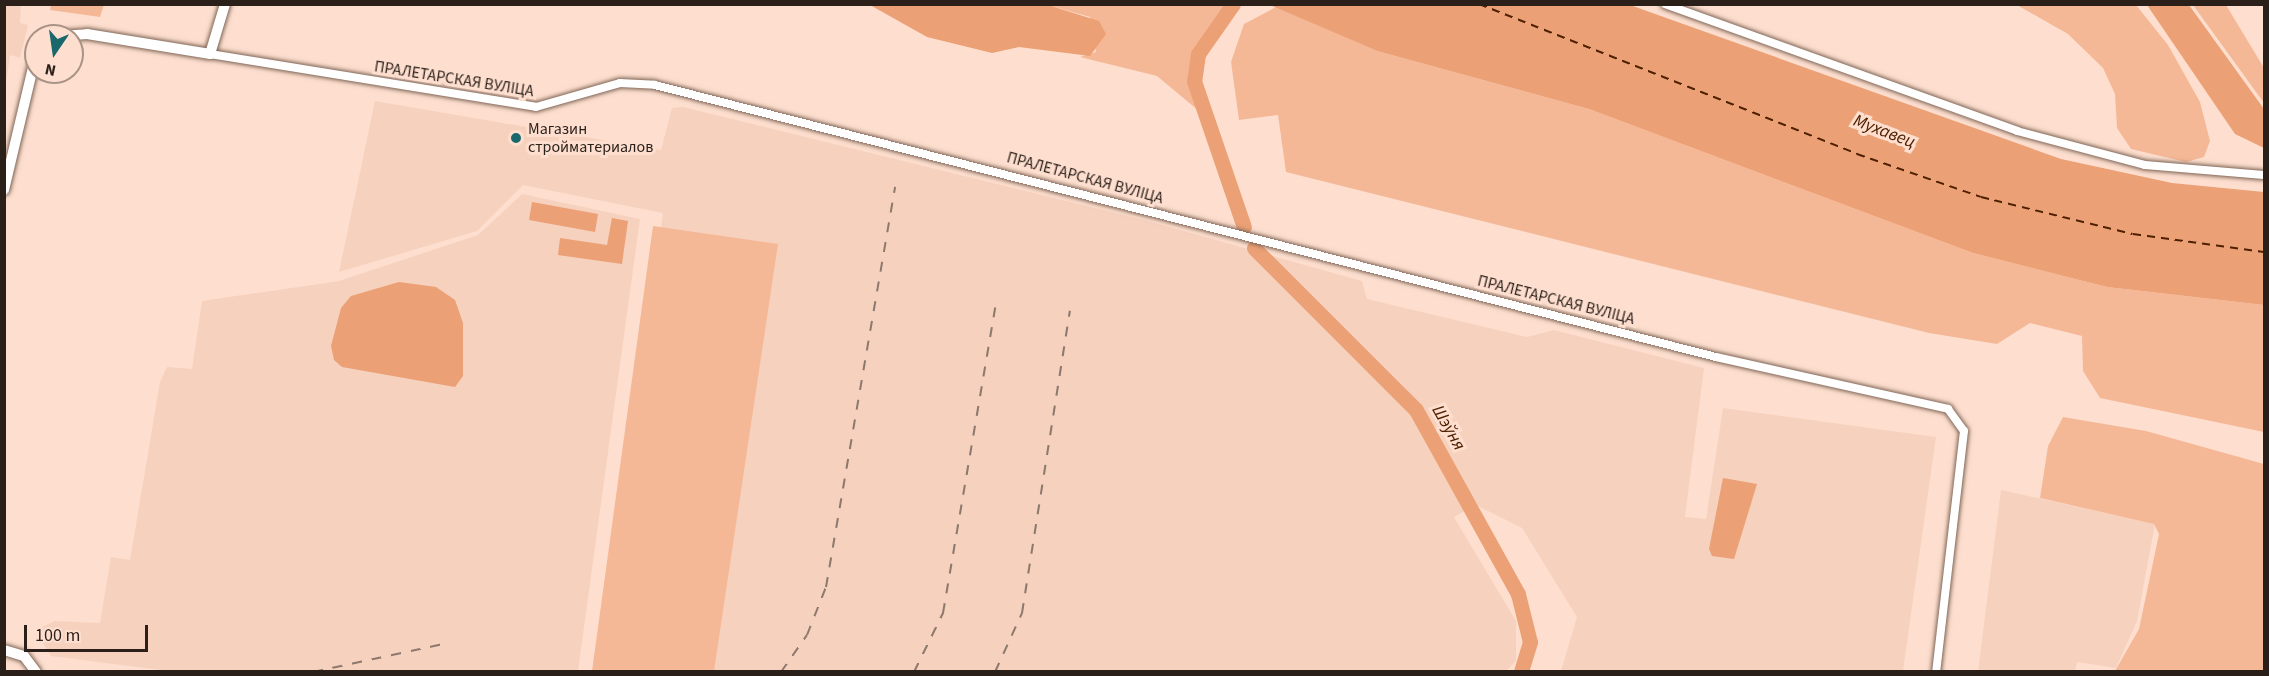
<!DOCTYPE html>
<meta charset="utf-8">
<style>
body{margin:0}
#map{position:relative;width:2269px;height:676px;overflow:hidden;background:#fedfcf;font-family:"Source Sans 3",sans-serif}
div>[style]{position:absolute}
.built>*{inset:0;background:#f6d1be}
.green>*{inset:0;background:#f5b896}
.water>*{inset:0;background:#eba075}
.river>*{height:15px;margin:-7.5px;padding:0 7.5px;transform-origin:7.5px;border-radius:7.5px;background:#eba075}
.ferry>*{height:1.5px;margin-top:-0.75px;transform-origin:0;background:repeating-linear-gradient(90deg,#4f2000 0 8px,transparent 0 14px)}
.roads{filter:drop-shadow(0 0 2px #7f6556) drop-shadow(0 0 2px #7f6556)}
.minor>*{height:8px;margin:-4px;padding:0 4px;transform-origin:4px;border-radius:4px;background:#fff}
.secondary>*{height:10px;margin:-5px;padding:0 5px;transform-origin:5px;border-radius:5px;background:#fff}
.rail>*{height:2px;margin-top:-1px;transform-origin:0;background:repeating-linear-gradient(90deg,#8c786d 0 10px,transparent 0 20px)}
.dots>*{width:16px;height:16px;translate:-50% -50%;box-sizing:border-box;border:3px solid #fedfcf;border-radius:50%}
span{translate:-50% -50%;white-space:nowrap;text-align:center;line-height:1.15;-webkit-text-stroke:6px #fedfcf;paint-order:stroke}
.street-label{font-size:16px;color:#2a1f19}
.poi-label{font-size:16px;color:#2a1f19}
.left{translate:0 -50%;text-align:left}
.water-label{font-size:18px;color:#4f2000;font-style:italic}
.frame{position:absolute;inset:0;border:6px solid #2a1f19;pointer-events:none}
.north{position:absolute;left:24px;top:24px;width:60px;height:60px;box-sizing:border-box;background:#fedfcf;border:2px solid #a99286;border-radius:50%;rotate:193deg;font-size:16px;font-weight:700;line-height:24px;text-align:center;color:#2a1f19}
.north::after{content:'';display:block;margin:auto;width:21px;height:27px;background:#1a676c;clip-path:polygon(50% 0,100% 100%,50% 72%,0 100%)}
.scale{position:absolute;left:24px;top:625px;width:124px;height:27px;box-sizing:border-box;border:3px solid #2a1f19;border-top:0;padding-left:8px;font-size:18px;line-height:21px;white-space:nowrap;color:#2a1f19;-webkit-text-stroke:4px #fedfcf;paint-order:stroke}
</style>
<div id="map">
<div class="built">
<div style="clip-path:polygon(5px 4px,21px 5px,20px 23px,28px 25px,20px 58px,10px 55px,5px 91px)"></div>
<div style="clip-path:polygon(375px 101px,661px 150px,672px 108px,683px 107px,1148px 221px,1362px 281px,1367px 299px,1527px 337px,1554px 330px,1704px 368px,1685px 517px,1706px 519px,1723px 408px,1936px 437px,1903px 671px,1561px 671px,1577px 617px,1522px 528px,1476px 505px,1454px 517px,1516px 621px,1516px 661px,1506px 671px,597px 671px,663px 213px,523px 185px,477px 231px,339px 272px)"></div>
<div style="clip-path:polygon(522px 194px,640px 219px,578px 671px,168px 671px,51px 656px,35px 630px,55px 621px,100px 623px,111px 557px,130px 560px,160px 382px,167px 367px,192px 369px,202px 301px,339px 281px,478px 235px)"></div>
<div style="clip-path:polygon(2001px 490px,2155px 524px,2137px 621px,2116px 668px,2077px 662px,2075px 671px,1978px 672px)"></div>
</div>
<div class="green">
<div style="clip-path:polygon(51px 5px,51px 4px,104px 5px,100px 17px,50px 10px)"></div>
<div style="clip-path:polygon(1048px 5px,1233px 5px,1193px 67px,1205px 116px,1157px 76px,1080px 57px,1096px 52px,1090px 17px)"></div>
<div style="clip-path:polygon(2017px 5px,2136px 5px,2168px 45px,2200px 102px,2210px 141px,2204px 157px,2186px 162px,2131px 149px,2117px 128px,2115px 94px,2103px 68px,2068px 34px)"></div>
<div style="clip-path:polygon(2193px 5px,2226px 5px,2264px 68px,2264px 103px)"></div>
<div style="clip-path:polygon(1276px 7px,1377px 51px,1589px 109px,1973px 253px,2107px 287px,2264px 305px,2264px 432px,2100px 398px,2083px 371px,2082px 336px,2030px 323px,1997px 344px,1929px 333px,1286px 172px,1278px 115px,1239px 120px,1231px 62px,1244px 24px)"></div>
<div style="clip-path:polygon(653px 226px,778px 244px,714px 671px,592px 671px)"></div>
<div style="clip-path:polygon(2063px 417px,2146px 431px,2264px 464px,2264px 671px,2115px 671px,2139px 629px,2159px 534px,2154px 524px,2040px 498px,2048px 446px)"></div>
</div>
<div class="water">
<div style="clip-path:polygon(870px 5px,1048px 5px,1099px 21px,1106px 34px,1090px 56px,1019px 47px,992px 53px,927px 37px)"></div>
<div style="clip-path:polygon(1270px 5px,1630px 5px,2061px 159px,2172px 183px,2264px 192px,2264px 305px,2107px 287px,1973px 253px,1589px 109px,1377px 51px)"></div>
<div style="clip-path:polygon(2147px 5px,2189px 5px,2264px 109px,2264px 148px,2235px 134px)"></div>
<div style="clip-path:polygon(532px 202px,598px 214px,595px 232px,529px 220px)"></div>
<div style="clip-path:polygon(612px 218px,628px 221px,622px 264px,558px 255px,560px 238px,607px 245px)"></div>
<div style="clip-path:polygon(399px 282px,436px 287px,455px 300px,463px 323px,463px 376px,455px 387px,342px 367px,334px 360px,331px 346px,341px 308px,351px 296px)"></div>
<div style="clip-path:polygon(1723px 478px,1757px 484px,1734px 559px,1712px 556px,1709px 549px)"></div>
</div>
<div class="river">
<div style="left:1233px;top:4px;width:61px;rotate:125deg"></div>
<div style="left:1198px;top:54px;width:27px;rotate:98deg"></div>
<div style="left:1194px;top:81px;width:154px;rotate:71.1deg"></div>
<div style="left:1254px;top:248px;width:229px;rotate:45deg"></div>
<div style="left:1416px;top:410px;width:210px;rotate:61deg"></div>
<div style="left:1518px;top:594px;width:49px;rotate:76deg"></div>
<div style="left:1530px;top:642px;width:31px;rotate:107deg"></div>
</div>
<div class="ferry">
<div style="left:1479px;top:4px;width:407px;rotate:21.6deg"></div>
<div style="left:1857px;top:154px;width:131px;rotate:19.1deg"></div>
<div style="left:1981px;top:197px;width:156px;rotate:13.7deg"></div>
<div style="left:2133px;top:234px;width:132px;rotate:7.8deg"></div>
</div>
<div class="roads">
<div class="minor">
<div style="left:1665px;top:4px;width:374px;rotate:19.8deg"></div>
<div style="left:2017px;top:131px;width:132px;rotate:14.9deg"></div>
<div style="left:2145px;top:165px;width:119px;rotate:4.8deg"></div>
<div style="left:210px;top:54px;width:330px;rotate:9.2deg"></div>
<div style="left:536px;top:107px;width:87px;rotate:-15.9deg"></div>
<div style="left:620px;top:83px;width:35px;rotate:3deg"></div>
<div style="left:655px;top:85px;width:1095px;rotate:14.38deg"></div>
<div style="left:1716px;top:357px;width:238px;rotate:12.6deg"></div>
<div style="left:1948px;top:409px;width:27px;rotate:54deg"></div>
<div style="left:1964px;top:431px;width:243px;rotate:96.6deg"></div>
</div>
<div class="secondary">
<div style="left:60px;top:36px;width:27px;rotate:-4deg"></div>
<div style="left:87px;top:34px;width:125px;rotate:9.2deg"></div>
<div style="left:210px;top:54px;width:52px;rotate:-73.3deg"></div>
<div style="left:4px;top:190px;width:139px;rotate:-76.7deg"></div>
<div style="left:4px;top:650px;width:21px;rotate:17deg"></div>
<div style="left:24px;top:656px;width:20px;rotate:53deg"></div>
</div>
</div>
<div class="rail">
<div style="left:313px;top:672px;width:138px;rotate:-12.1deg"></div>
<div style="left:781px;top:672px;width:45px;rotate:-54.9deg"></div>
<div style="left:807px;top:635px;width:52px;rotate:-68.4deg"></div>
<div style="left:826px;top:587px;width:406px;rotate:-80.2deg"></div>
<div style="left:914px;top:672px;width:66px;rotate:-63.8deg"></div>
<div style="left:943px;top:613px;width:315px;rotate:-80.3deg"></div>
<div style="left:995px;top:672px;width:65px;rotate:-65.4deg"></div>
<div style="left:1022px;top:613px;width:306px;rotate:-81deg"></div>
</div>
<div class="dots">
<div style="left:516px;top:138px;background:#1a676c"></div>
</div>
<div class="street-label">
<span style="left:454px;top:79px;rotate:9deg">ПРАЛЕТАРСКАЯ ВУЛІЦА</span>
<span style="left:1085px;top:178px;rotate:15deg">ПРАЛЕТАРСКАЯ ВУЛІЦА</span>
<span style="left:1556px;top:300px;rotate:14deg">ПРАЛЕТАРСКАЯ ВУЛІЦА</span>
</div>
<div class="poi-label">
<span class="left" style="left:528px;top:138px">Магазин<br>стройматериалов</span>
</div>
<div class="water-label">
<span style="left:1884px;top:132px;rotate:21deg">Мухавец</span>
<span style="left:1448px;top:428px;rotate:60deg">Шэўня</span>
</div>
<div class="frame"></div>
<div class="north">N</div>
<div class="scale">100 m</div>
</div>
